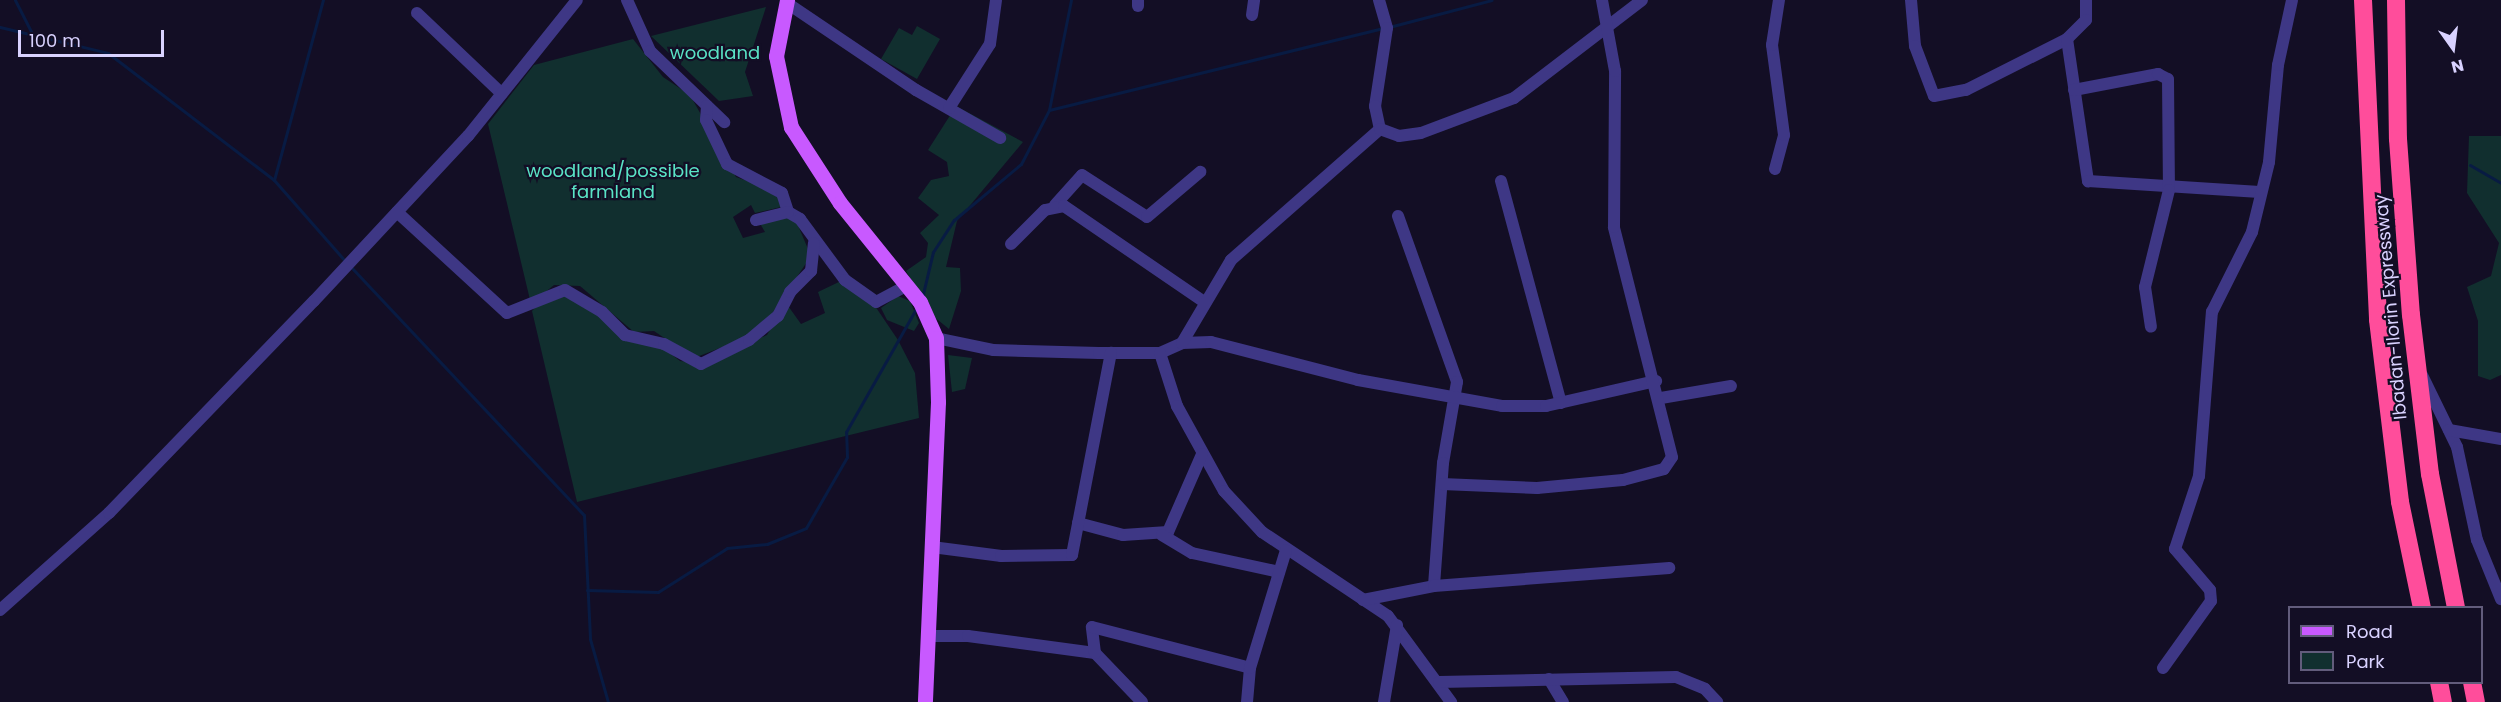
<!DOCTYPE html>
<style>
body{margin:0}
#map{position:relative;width:2501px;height:702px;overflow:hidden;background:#130e25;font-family:Poppins,sans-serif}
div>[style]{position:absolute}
.green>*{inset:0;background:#112f2f}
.stream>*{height:3px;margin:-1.5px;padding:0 1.5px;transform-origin:1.5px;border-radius:1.5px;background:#081b43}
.minor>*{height:12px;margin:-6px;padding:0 6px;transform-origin:6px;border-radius:6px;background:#3e3785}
.major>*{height:15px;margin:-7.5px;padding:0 7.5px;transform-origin:7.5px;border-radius:7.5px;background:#c859ff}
.highway>*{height:18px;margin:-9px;padding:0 9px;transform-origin:9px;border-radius:9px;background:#ff4d9b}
span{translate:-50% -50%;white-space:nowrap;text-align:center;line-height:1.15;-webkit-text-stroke:4.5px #130e25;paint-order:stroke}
.park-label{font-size:18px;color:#5ae3c6}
.street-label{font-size:18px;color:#d9d2ff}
.legend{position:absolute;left:2288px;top:606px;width:195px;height:78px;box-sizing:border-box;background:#130e25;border:2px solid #625c7c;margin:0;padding:8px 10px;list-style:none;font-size:18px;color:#d9d2ff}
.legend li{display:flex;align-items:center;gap:12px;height:30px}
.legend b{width:30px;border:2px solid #625c7c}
.north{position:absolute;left:2423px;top:18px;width:60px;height:60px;-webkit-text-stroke:4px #130e25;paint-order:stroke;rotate:166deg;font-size:16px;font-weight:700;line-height:24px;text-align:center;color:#d9d2ff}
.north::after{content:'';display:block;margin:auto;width:21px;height:27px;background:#d9d2ff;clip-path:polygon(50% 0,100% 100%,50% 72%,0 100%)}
.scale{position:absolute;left:18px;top:30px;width:146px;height:27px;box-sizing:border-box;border:3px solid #d9d2ff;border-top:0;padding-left:8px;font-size:18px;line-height:21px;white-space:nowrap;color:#d9d2ff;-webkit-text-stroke:4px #130e25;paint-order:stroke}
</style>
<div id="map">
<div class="green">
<div style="clip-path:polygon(766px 7px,745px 72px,753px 96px,719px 101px,651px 36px)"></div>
<div style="clip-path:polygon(917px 26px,940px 39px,917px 79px,881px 59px,899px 28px,912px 35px)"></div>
<div style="clip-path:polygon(633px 39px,663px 77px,690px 95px,736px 177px,776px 191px,781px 207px,755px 213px,751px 205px,733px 217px,743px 238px,765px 232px,759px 222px,785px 214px,797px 223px,811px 256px,759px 333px,694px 358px,654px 331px,634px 332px,580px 286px,554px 285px,531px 304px,488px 124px,534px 65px)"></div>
<div style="clip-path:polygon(956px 106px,1023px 142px,957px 221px,946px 267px,960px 268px,961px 291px,949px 329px,933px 316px,906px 271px,926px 257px,928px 243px,920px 233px,939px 215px,918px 198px,931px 180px,949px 176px,947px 162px,928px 150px)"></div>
<div style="clip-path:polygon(2469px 136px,2501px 136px,2501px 375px,2490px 380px,2478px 376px,2478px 321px,2467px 287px,2491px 276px,2499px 243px,2467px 193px)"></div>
<div style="clip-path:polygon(843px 280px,875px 306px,898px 340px,915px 373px,919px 418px,577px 502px,532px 311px,544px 297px,570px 291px,636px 340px,658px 344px,680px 361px,702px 363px,767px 335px,786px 303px,801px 324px,825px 313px,818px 292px)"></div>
<div style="clip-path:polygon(898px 296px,910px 301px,919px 323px,914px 331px,887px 320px,881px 308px)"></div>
<div style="clip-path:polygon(948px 355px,972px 358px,965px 389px,952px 392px)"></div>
</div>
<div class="stream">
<div style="left:15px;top:0;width:39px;rotate:63deg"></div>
<div style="left:0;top:27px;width:111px;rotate:13.5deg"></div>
<div style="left:108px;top:53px;width:209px;rotate:37.4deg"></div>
<div style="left:274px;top:180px;width:111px;rotate:48.7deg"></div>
<div style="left:1389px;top:27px;width:106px;rotate:-14.7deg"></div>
<div style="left:1049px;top:110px;width:344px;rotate:-13.8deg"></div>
<div style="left:2470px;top:165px;width:36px;rotate:30deg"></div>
<div style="left:274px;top:180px;width:187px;rotate:-74.8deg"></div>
<div style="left:351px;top:267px;width:340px;rotate:46.8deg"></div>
<div style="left:584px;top:515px;width:124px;rotate:87.2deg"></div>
<div style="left:590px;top:639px;width:66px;rotate:74.1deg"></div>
<div style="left:922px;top:298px;width:47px;rotate:-76.6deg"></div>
<div style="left:933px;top:252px;width:38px;rotate:-57deg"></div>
<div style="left:954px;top:220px;width:87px;rotate:-39.9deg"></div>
<div style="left:1021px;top:164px;width:61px;rotate:-62.6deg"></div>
<div style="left:1049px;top:110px;width:112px;rotate:-78.7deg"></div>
<div style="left:587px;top:590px;width:71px;rotate:1.6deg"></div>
<div style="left:658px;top:592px;width:82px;rotate:-32.5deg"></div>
<div style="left:727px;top:548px;width:40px;rotate:-5.7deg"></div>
<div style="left:767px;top:544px;width:42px;rotate:-22.3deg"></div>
<div style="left:806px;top:528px;width:82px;rotate:-60deg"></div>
<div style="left:847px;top:457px;width:25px;rotate:-92deg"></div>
<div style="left:846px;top:432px;width:144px;rotate:-60.4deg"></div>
</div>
<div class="minor">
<div style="left:627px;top:0;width:56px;rotate:65.7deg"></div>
<div style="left:650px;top:51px;width:103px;rotate:43.8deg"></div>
<div style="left:1379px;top:0;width:29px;rotate:74deg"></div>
<div style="left:1387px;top:28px;width:79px;rotate:98.7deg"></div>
<div style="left:1375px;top:106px;width:24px;rotate:78deg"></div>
<div style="left:1911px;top:0;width:46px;rotate:85deg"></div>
<div style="left:1915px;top:46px;width:53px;rotate:69.2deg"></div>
<div style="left:1934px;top:96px;width:33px;rotate:-11deg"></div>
<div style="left:1966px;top:90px;width:113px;rotate:-26.8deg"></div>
<div style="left:2086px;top:0;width:20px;rotate:90deg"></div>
<div style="left:2086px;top:20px;width:27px;rotate:135deg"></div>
<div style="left:2067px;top:39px;width:144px;rotate:81.6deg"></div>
<div style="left:2088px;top:181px;width:172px;rotate:3.7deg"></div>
<div style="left:787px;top:3px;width:156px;rotate:34deg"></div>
<div style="left:916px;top:90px;width:97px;rotate:29.7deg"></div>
<div style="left:1138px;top:6px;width:6px;rotate:-90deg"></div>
<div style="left:417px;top:13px;width:117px;rotate:43.6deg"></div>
<div style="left:1252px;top:15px;width:15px;rotate:-82deg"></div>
<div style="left:2074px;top:90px;width:86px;rotate:-10.8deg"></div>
<div style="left:2158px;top:74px;width:11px;rotate:27deg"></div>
<div style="left:2168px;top:79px;width:111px;rotate:89.5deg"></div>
<div style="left:2169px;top:190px;width:100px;rotate:103.9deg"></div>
<div style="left:2145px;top:287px;width:40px;rotate:81.5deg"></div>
<div style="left:707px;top:106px;width:14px;rotate:94deg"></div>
<div style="left:706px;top:120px;width:49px;rotate:64.5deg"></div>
<div style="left:727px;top:164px;width:62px;rotate:27.8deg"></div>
<div style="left:782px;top:193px;width:20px;rotate:72deg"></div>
<div style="left:788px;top:212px;width:14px;rotate:30deg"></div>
<div style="left:800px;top:219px;width:76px;rotate:53.6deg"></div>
<div style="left:845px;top:280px;width:38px;rotate:35deg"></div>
<div style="left:876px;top:302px;width:34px;rotate:-28deg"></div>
<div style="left:949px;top:108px;width:76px;rotate:-57.4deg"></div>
<div style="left:990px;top:44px;width:44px;rotate:-82.2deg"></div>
<div style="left:1775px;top:169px;width:35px;rotate:-75deg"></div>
<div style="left:1784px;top:135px;width:91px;rotate:-97.6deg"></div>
<div style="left:1772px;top:45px;width:46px;rotate:-81.2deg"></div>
<div style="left:1501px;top:181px;width:230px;rotate:74.9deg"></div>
<div style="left:1055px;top:205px;width:40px;rotate:-48deg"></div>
<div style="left:1082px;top:175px;width:77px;rotate:32.9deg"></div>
<div style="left:1147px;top:217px;width:70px;rotate:-40.3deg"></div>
<div style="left:397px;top:212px;width:149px;rotate:42.6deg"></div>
<div style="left:507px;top:313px;width:62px;rotate:-21.6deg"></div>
<div style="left:565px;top:290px;width:43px;rotate:30.7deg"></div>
<div style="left:602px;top:312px;width:33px;rotate:45deg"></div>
<div style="left:625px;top:335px;width:40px;rotate:13deg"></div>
<div style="left:664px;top:344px;width:42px;rotate:28.4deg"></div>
<div style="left:701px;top:364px;width:54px;rotate:-26.6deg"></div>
<div style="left:749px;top:340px;width:38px;rotate:-40deg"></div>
<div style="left:778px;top:316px;width:27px;rotate:-63deg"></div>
<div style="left:790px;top:292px;width:30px;rotate:-45deg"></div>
<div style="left:811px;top:271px;width:28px;rotate:-84deg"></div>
<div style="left:1398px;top:216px;width:176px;rotate:70.4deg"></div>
<div style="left:1457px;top:382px;width:82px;rotate:99.8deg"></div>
<div style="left:1443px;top:463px;width:123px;rotate:94.2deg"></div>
<div style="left:756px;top:220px;width:33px;rotate:-14deg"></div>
<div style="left:1011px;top:244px;width:48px;rotate:-45deg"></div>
<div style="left:1045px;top:210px;width:19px;rotate:-12deg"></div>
<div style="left:1064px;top:206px;width:168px;rotate:34.4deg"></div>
<div style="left:936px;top:338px;width:58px;rotate:11.9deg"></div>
<div style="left:993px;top:350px;width:106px;rotate:1.6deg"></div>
<div style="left:1099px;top:353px;width:61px"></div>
<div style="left:1160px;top:353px;width:24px;rotate:-24deg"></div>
<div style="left:1182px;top:343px;width:29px;rotate:-2deg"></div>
<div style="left:1211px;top:342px;width:152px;rotate:14.5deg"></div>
<div style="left:1358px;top:380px;width:146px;rotate:10.2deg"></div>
<div style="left:1502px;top:406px;width:44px"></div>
<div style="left:1546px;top:406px;width:113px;rotate:-12.8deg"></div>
<div style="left:1182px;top:343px;width:96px;rotate:-59.4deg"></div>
<div style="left:1231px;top:260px;width:198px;rotate:-41.3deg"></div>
<div style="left:1380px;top:129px;width:20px;rotate:20deg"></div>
<div style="left:1399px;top:136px;width:22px;rotate:-8deg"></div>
<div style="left:1421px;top:133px;width:99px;rotate:-20.6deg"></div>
<div style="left:1514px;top:98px;width:161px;rotate:-37.4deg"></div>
<div style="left:1160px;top:353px;width:56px;rotate:72.2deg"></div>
<div style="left:1177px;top:406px;width:97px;rotate:61.1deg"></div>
<div style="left:1224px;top:491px;width:56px;rotate:47.2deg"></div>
<div style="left:1262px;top:532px;width:151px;rotate:33.7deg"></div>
<div style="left:1388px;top:616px;width:107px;rotate:53.8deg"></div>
<div style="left:2422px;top:375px;width:80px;rotate:64.1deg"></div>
<div style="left:2457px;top:447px;width:95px;rotate:77.9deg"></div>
<div style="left:2477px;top:540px;width:64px;rotate:67.9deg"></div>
<div style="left:1661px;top:398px;width:71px;rotate:-9.7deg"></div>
<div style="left:2449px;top:430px;width:53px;rotate:9.8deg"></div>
<div style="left:1442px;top:484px;width:95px;rotate:2.4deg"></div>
<div style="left:1537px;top:488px;width:86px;rotate:-5.3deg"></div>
<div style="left:1623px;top:480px;width:42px;rotate:-15deg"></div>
<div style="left:1664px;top:469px;width:14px;rotate:-56deg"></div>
<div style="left:1672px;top:457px;width:237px;rotate:-104.2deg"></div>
<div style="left:1614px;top:227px;width:156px;rotate:-89.6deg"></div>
<div style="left:1615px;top:71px;width:72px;rotate:-100.4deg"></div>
<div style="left:1078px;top:523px;width:47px;rotate:14.9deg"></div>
<div style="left:1123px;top:535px;width:45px;rotate:-3.8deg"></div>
<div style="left:1168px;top:532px;width:85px;rotate:-66.4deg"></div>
<div style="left:1162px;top:535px;width:35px;rotate:31deg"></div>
<div style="left:1192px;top:553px;width:89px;rotate:12.3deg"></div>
<div style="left:932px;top:547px;width:70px;rotate:7.4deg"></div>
<div style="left:1001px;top:556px;width:71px;rotate:-0.8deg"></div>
<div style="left:1072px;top:555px;width:206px;rotate:-79.1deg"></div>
<div style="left:1363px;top:600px;width:72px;rotate:-11.2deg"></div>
<div style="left:1434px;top:586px;width:236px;rotate:-4.4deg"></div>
<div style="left:0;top:610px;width:146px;rotate:-41.7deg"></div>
<div style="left:109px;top:513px;width:295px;rotate:-46deg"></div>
<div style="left:314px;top:301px;width:226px;rotate:-47deg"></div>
<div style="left:468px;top:136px;width:174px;rotate:-51.3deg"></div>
<div style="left:927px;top:636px;width:41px"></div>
<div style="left:968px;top:636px;width:128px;rotate:7.6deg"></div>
<div style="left:2163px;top:668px;width:82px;rotate:-54.4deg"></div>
<div style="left:2211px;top:601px;width:11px;rotate:-95deg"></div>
<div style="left:2210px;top:590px;width:54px;rotate:-130.5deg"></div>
<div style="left:2175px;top:549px;width:77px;rotate:-71.8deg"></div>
<div style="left:2199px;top:476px;width:165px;rotate:-85.5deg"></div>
<div style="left:2212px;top:312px;width:89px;rotate:-63.4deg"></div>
<div style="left:2252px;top:232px;width:72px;rotate:-76.3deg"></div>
<div style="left:2269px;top:162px;width:97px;rotate:-84.7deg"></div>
<div style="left:2278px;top:65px;width:66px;rotate:-77.8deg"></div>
<div style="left:1549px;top:679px;width:27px;rotate:59deg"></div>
<div style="left:1439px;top:682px;width:237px;rotate:-1.2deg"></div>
<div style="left:1676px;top:677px;width:31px;rotate:22deg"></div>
<div style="left:1705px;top:689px;width:18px;rotate:47deg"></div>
<div style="left:1142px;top:702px;width:68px;rotate:-133.8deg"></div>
<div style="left:1095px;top:653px;width:26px;rotate:-97deg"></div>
<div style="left:1092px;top:627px;width:163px;rotate:14.5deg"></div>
<div style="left:1247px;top:702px;width:34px;rotate:-85deg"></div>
<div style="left:1250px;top:668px;width:123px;rotate:-73deg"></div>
<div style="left:1384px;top:702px;width:78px;rotate:-80.4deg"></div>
</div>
<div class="major">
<div style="left:787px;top:0;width:57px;rotate:101.1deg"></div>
<div style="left:776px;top:56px;width:73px;rotate:78.1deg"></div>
<div style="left:791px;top:127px;width:90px;rotate:57.2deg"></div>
<div style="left:840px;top:203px;width:127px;rotate:51.1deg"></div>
<div style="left:920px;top:302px;width:39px;rotate:66deg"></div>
<div style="left:936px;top:338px;width:64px;rotate:88.2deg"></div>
<div style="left:938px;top:402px;width:300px;rotate:92.5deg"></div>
</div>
<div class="highway">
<div style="left:2363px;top:0;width:320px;rotate:87.3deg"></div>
<div style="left:2378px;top:320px;width:183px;rotate:83.1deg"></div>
<div style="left:2400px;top:502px;width:108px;rotate:78.3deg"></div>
<div style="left:2396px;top:0;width:139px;rotate:89.2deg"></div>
<div style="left:2398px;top:139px;width:176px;rotate:85.8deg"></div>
<div style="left:2411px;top:315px;width:160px;rotate:83.2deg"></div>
<div style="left:2430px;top:474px;width:136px;rotate:79deg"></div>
<div style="left:2439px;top:682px;width:20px;rotate:79deg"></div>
<div style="left:2472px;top:682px;width:20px;rotate:79deg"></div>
</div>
<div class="park-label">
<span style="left:715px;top:53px">woodland</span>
<span style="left:613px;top:182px">woodland/possible<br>farmland</span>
</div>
<div class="street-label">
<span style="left:2391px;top:307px;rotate:-95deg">Ibadan-Ilorin Expressway</span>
</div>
<ul class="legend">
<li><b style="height:8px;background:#c859ff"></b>Road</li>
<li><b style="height:16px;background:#112f2f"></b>Park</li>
</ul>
<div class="north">N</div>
<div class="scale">100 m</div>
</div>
